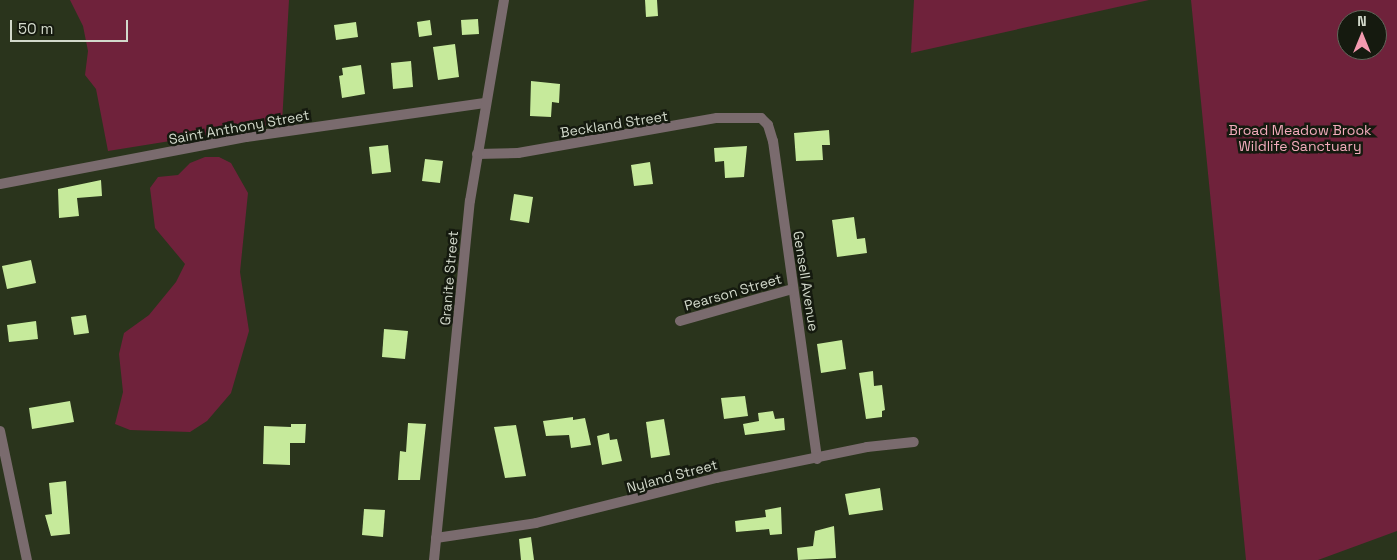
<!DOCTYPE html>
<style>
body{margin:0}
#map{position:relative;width:1397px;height:560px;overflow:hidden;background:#2a341c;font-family:"Space Grotesk",sans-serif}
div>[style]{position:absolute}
.green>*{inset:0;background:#6f223b}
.building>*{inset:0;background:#c6ea9b}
.minor>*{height:10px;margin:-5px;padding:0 5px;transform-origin:5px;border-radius:5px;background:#7a6b6e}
.tertiary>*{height:10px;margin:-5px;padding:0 5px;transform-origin:5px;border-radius:5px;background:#7a6b6e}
span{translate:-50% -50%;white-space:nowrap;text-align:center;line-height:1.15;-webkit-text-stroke:5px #151a0f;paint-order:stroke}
.street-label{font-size:14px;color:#d2d9cb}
.park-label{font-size:14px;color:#f2abbb}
.north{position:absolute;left:1337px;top:10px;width:50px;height:50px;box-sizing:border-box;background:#151a0f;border:1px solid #61665a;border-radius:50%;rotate:0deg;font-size:14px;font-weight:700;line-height:20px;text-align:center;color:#d2d9cb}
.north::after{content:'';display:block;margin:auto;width:18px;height:22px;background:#f29aaf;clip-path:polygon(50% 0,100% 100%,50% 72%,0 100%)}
.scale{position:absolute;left:10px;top:20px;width:118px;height:22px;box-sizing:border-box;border:2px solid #d2d9cb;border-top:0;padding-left:6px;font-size:15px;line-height:18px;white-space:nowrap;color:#d2d9cb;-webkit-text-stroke:4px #151a0f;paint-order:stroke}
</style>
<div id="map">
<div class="green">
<div style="clip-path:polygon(70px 0,289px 0,282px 123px,108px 151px,96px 89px,85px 75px,88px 51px,83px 26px)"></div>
<div style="clip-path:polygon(914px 0,1149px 0,911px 53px)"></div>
<div style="clip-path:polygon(evenodd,1191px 0,1397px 0,1397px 531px,1318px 560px,1246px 560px,1191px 0,1347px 20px,1377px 20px,1377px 50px,1347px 50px,1347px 20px)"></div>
<div style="clip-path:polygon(205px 157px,219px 157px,231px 163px,248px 193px,240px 272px,249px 331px,231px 393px,207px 421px,190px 432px,130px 430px,115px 424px,123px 392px,119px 354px,124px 333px,149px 315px,176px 282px,185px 264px,155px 228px,150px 188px,158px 177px,178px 175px,190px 163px)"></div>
</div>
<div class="building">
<div style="clip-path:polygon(645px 0,657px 0,658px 16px,646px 17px)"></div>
<div style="clip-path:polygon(478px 19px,479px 34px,462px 35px,461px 20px)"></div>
<div style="clip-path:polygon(430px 20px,432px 35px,419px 37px,417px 22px)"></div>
<div style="clip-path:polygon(356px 22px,358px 37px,336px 40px,334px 25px)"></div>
<div style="clip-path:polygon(455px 44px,459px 77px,438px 80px,433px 47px)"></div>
<div style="clip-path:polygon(411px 61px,413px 87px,393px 89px,391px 63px)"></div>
<div style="clip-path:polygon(361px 65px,365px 94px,342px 98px,339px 76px,343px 75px,342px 68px)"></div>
<div style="clip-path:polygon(531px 81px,560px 84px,559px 103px,552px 102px,551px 117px,530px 116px)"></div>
<div style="clip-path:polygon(829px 130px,830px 145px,822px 145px,823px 160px,796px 161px,794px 133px)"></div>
<div style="clip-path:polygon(388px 145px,391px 172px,372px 174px,369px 147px)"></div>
<div style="clip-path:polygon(747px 146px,744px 177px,725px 178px,724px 161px,715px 162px,714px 148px)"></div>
<div style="clip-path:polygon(425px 159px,443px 161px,440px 183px,422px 181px)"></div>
<div style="clip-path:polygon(650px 162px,653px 184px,634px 186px,631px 165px)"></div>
<div style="clip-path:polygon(101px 180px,102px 196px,77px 198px,79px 216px,59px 218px,58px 189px)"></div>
<div style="clip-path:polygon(514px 194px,533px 197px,529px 223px,510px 220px)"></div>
<div style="clip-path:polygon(854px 217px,857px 239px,865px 238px,867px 253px,837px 257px,832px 220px)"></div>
<div style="clip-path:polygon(31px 260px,36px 283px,7px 289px,2px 266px)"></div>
<div style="clip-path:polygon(86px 315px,89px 333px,74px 335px,71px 317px)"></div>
<div style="clip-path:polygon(36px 321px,38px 339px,9px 342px,7px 325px)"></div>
<div style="clip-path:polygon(384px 329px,408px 331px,405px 359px,382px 357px)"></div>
<div style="clip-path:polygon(842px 340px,846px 369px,821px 373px,817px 344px)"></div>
<div style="clip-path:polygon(873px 371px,874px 386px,882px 385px,885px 410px,882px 411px,882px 417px,866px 419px,859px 373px)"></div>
<div style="clip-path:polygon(745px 396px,748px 416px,724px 419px,721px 398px)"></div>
<div style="clip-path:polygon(70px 401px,74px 422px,32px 429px,29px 408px)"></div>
<div style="clip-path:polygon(773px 411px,775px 419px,784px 418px,785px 430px,745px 435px,743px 424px,759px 421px,758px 413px)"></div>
<div style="clip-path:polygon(573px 417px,573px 420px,585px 418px,591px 445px,571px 448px,569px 435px,546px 436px,543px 421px)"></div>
<div style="clip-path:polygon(664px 419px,670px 455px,651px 458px,646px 422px)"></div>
<div style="clip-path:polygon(408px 423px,426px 424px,420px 480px,398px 480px,400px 451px,406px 452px)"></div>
<div style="clip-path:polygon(291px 424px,306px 424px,305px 443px,290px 443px,290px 465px,263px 464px,264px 426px,291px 427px)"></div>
<div style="clip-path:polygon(516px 425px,526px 476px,505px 478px,494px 427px)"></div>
<div style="clip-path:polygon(609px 433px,610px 440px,617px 439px,622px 461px,602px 465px,597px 436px)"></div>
<div style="clip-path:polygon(66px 481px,70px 534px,51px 536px,45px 515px,52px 514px,49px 483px)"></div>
<div style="clip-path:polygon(880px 488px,883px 510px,849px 515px,845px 494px)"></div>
<div style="clip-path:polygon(781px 507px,782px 534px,770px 535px,769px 529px,736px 532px,735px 521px,766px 517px,765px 510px)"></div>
<div style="clip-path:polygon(364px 509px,385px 510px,383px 537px,362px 535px)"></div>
<div style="clip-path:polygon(834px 526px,836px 558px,798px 560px,797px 548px,813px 546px,815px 531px)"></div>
<div style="clip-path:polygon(531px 537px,534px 560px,521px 560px,519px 539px)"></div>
</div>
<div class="minor">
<div style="left:477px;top:154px;width:41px;rotate:-1.4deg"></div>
<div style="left:518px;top:153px;width:202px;rotate:-10deg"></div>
<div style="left:717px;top:118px;width:44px"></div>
<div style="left:761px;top:118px;width:10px;rotate:45deg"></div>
<div style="left:768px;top:125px;width:17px;rotate:73deg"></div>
<div style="left:773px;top:141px;width:321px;rotate:82.1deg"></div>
<div style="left:0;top:184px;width:250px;rotate:-10.8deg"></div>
<div style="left:246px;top:137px;width:241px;rotate:-8.1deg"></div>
<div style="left:680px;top:321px;width:116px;rotate:-15.9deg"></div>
<div style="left:0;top:431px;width:132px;rotate:78.2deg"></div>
<div style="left:436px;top:538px;width:101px;rotate:-8.5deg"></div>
<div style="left:536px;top:523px;width:186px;rotate:-14deg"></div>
<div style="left:716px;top:478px;width:154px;rotate:-11.6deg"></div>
<div style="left:867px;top:447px;width:47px;rotate:-6.1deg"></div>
</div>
<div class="tertiary">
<div style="left:434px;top:560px;width:361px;rotate:-84.3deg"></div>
<div style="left:470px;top:201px;width:204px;rotate:-80.4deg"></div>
</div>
<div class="street-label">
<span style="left:614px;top:124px;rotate:-9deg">Beckland Street</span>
<span style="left:239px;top:127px;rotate:-10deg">Saint Anthony Street</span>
<span style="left:449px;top:278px;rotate:-85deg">Granite Street</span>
<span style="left:806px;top:281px;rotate:81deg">Gensell Avenue</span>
<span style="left:733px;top:292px;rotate:-16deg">Pearson Street</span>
<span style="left:672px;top:476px;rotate:-15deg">Nyland Street</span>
</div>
<div class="park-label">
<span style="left:1300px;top:138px">Broad Meadow Brook<br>Wildlife Sanctuary</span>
</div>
<div class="north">N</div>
<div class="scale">50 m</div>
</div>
